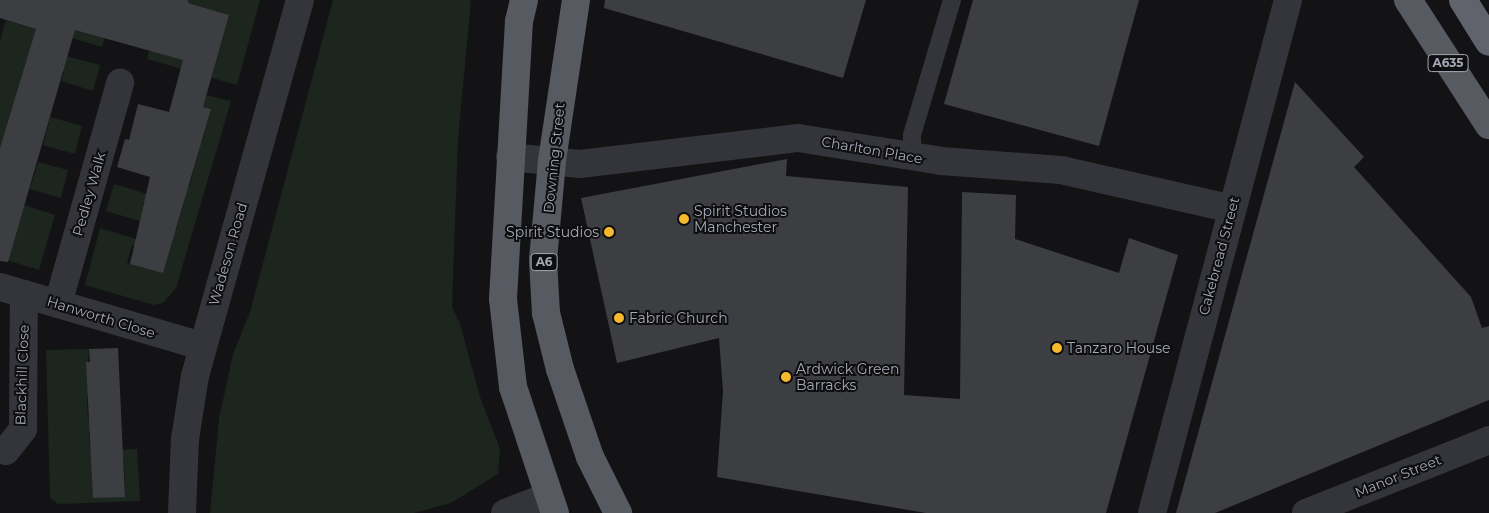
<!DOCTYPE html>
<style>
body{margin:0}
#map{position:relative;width:1489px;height:513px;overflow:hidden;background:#131315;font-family:Montserrat,sans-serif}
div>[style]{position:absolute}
.green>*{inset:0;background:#1d251f}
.building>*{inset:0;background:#3d3e42}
.service>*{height:18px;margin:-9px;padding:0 9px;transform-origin:9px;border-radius:9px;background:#34353a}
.minor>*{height:28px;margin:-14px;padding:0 14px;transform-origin:14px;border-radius:14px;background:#34353a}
.trunk>*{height:28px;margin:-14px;padding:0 14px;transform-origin:14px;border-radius:14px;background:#585a62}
.motorway>*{height:28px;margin:-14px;padding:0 14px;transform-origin:14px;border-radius:14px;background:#60636b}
.dots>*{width:14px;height:14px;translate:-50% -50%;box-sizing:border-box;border:2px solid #0e0e10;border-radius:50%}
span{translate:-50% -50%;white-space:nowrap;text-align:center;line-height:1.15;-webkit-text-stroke:4px #0e0e10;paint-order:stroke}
.shield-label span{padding:1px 4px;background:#0e0e10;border:1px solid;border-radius:4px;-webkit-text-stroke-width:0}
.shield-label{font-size:12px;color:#a5a9b6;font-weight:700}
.street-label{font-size:14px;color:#a5a9b6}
.poi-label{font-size:14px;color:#a5a9b6}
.left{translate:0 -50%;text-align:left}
.right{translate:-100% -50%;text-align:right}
</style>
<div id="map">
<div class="green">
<div style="clip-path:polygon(178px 0,260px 0,237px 85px,147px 59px,154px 32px,218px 53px,229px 15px)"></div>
<div style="clip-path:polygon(333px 0,471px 0,458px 139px,452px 307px,460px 324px,480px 397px,500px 449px,498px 474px,451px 503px,414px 513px,210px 513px,219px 419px,233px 354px,250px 312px)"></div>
<div style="clip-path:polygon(6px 20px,40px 30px,109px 23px,102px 47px,61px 35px,23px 72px,0 160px,0 41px)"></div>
<div style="clip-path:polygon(62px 55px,100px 65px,93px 91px,61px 81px,64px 72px,58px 70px)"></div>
<div style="clip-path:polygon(206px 95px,231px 101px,176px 288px,163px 303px,154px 305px,85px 285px,100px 228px,140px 240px,138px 247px,132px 245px,127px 263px,163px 273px,172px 240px,169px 228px,176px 230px,185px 199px,182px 186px,189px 187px,199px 150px,193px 140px,202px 142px,211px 109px,203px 107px)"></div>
<div style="clip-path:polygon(50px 117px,82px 126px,75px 154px,43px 145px)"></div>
<div style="clip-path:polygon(38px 162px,68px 170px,61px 198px,30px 189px)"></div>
<div style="clip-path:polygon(114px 184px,157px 197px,144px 202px,140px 221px,106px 211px)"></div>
<div style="clip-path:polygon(24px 205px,55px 215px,39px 270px,0 258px,0 228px)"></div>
<div style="clip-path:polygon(89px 349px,87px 385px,91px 397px,87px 398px,88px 419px,93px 419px,93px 431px,89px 432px,90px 451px,94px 451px,93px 498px,125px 496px,124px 460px,112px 450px,137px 449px,140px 501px,58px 504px,50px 498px,46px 350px)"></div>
</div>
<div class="building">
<div style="clip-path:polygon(0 0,188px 0,188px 3px,229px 15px,203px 107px,211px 109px,163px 273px,130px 264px,150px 177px,117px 167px,125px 139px,129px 140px,138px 104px,169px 112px,183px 60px,75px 30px,8px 262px,0 261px,0 148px,36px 29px,0 18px)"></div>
<div style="clip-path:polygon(605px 0,866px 0,843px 78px,604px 8px)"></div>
<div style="clip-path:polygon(973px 0,1139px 0,1099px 146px,944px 104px)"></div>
<div style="clip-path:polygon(1295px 82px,1364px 157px,1354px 167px,1471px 297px,1482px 328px,1489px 326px,1489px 400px,1215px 513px,1176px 513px)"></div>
<div style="clip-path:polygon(787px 159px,786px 176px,908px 187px,904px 395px,960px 399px,962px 192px,1016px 195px,1015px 239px,1119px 273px,1129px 238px,1178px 255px,1106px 513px,926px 513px,717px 477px,723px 391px,719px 338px,617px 363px,581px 198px)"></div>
<div style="clip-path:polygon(118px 348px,125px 497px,93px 498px,86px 362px,90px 362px,89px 349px)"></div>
</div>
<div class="service">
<div style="left:912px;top:157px;width:22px;rotate:-90deg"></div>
<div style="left:912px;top:135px;width:141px;rotate:-73.5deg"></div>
</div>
<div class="minor">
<div style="left:510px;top:157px;width:70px;rotate:5.7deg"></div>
<div style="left:580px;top:164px;width:220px;rotate:-6.8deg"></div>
<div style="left:798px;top:138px;width:145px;rotate:9.1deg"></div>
<div style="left:941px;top:161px;width:120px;rotate:4.3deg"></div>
<div style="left:1061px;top:170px;width:175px;rotate:12.8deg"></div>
<div style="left:0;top:287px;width:210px;rotate:16.3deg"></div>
<div style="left:58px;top:304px;width:230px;rotate:-74.3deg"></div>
<div style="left:6px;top:451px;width:28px;rotate:-52deg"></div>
<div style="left:23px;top:429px;width:135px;rotate:-89.6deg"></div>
<div style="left:182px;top:513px;width:74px;rotate:-87.7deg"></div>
<div style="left:185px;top:439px;width:64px;rotate:-81deg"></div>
<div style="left:195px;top:376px;width:390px;rotate:-74.4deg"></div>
<div style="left:505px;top:513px;width:45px;rotate:-20.9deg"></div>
<div style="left:1152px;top:513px;width:531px;rotate:-75.15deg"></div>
<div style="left:1306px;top:513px;width:197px;rotate:-21.7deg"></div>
</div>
<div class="trunk">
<div style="left:524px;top:0;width:22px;rotate:103deg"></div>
<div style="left:519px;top:21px;width:278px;rotate:93.3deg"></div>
<div style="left:503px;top:299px;width:89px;rotate:83.5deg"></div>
<div style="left:513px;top:387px;width:133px;rotate:71.6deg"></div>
<div style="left:576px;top:0;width:163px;rotate:98.5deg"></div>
<div style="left:552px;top:161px;width:99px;rotate:95.2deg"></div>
<div style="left:543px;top:260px;width:53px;rotate:86.8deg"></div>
<div style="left:546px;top:313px;width:58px;rotate:76deg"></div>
<div style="left:560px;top:369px;width:93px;rotate:71.2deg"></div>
<div style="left:590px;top:457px;width:63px;rotate:63.4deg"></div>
<div style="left:1408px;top:0;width:149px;rotate:57.1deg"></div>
</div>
<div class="motorway">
<div style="left:1463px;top:0;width:49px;rotate:58.2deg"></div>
</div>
<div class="dots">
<div style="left:684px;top:219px;background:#f6b92b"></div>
<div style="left:609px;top:232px;background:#f6b92b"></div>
<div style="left:619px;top:318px;background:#f6b92b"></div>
<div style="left:1057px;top:348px;background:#f6b92b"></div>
<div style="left:786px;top:377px;background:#f6b92b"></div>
</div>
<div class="shield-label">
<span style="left:1448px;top:63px">A635</span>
<span style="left:544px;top:262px">A6</span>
</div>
<div class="street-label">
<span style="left:872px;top:150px;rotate:10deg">Charlton Place</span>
<span style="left:554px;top:158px;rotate:-84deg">Downing Street</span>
<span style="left:89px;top:194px;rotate:-74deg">Pedley Walk</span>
<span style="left:228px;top:254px;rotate:-74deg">Wadeson Road</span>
<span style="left:1219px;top:256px;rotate:-75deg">Cakebread Street</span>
<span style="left:101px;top:317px;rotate:17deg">Hanworth Close</span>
<span style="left:22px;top:375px;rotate:-88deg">Blackhill Close</span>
<span style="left:1398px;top:476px;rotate:-22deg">Manor Street</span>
</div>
<div class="poi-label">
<span class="left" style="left:694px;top:219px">Spirit Studios<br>Manchester</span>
<span class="right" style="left:599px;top:232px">Spirit Studios</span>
<span class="left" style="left:629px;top:318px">Fabric Church</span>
<span class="left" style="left:1067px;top:348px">Tanzaro House</span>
<span class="left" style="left:796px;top:377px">Ardwick Green<br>Barracks</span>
</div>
</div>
